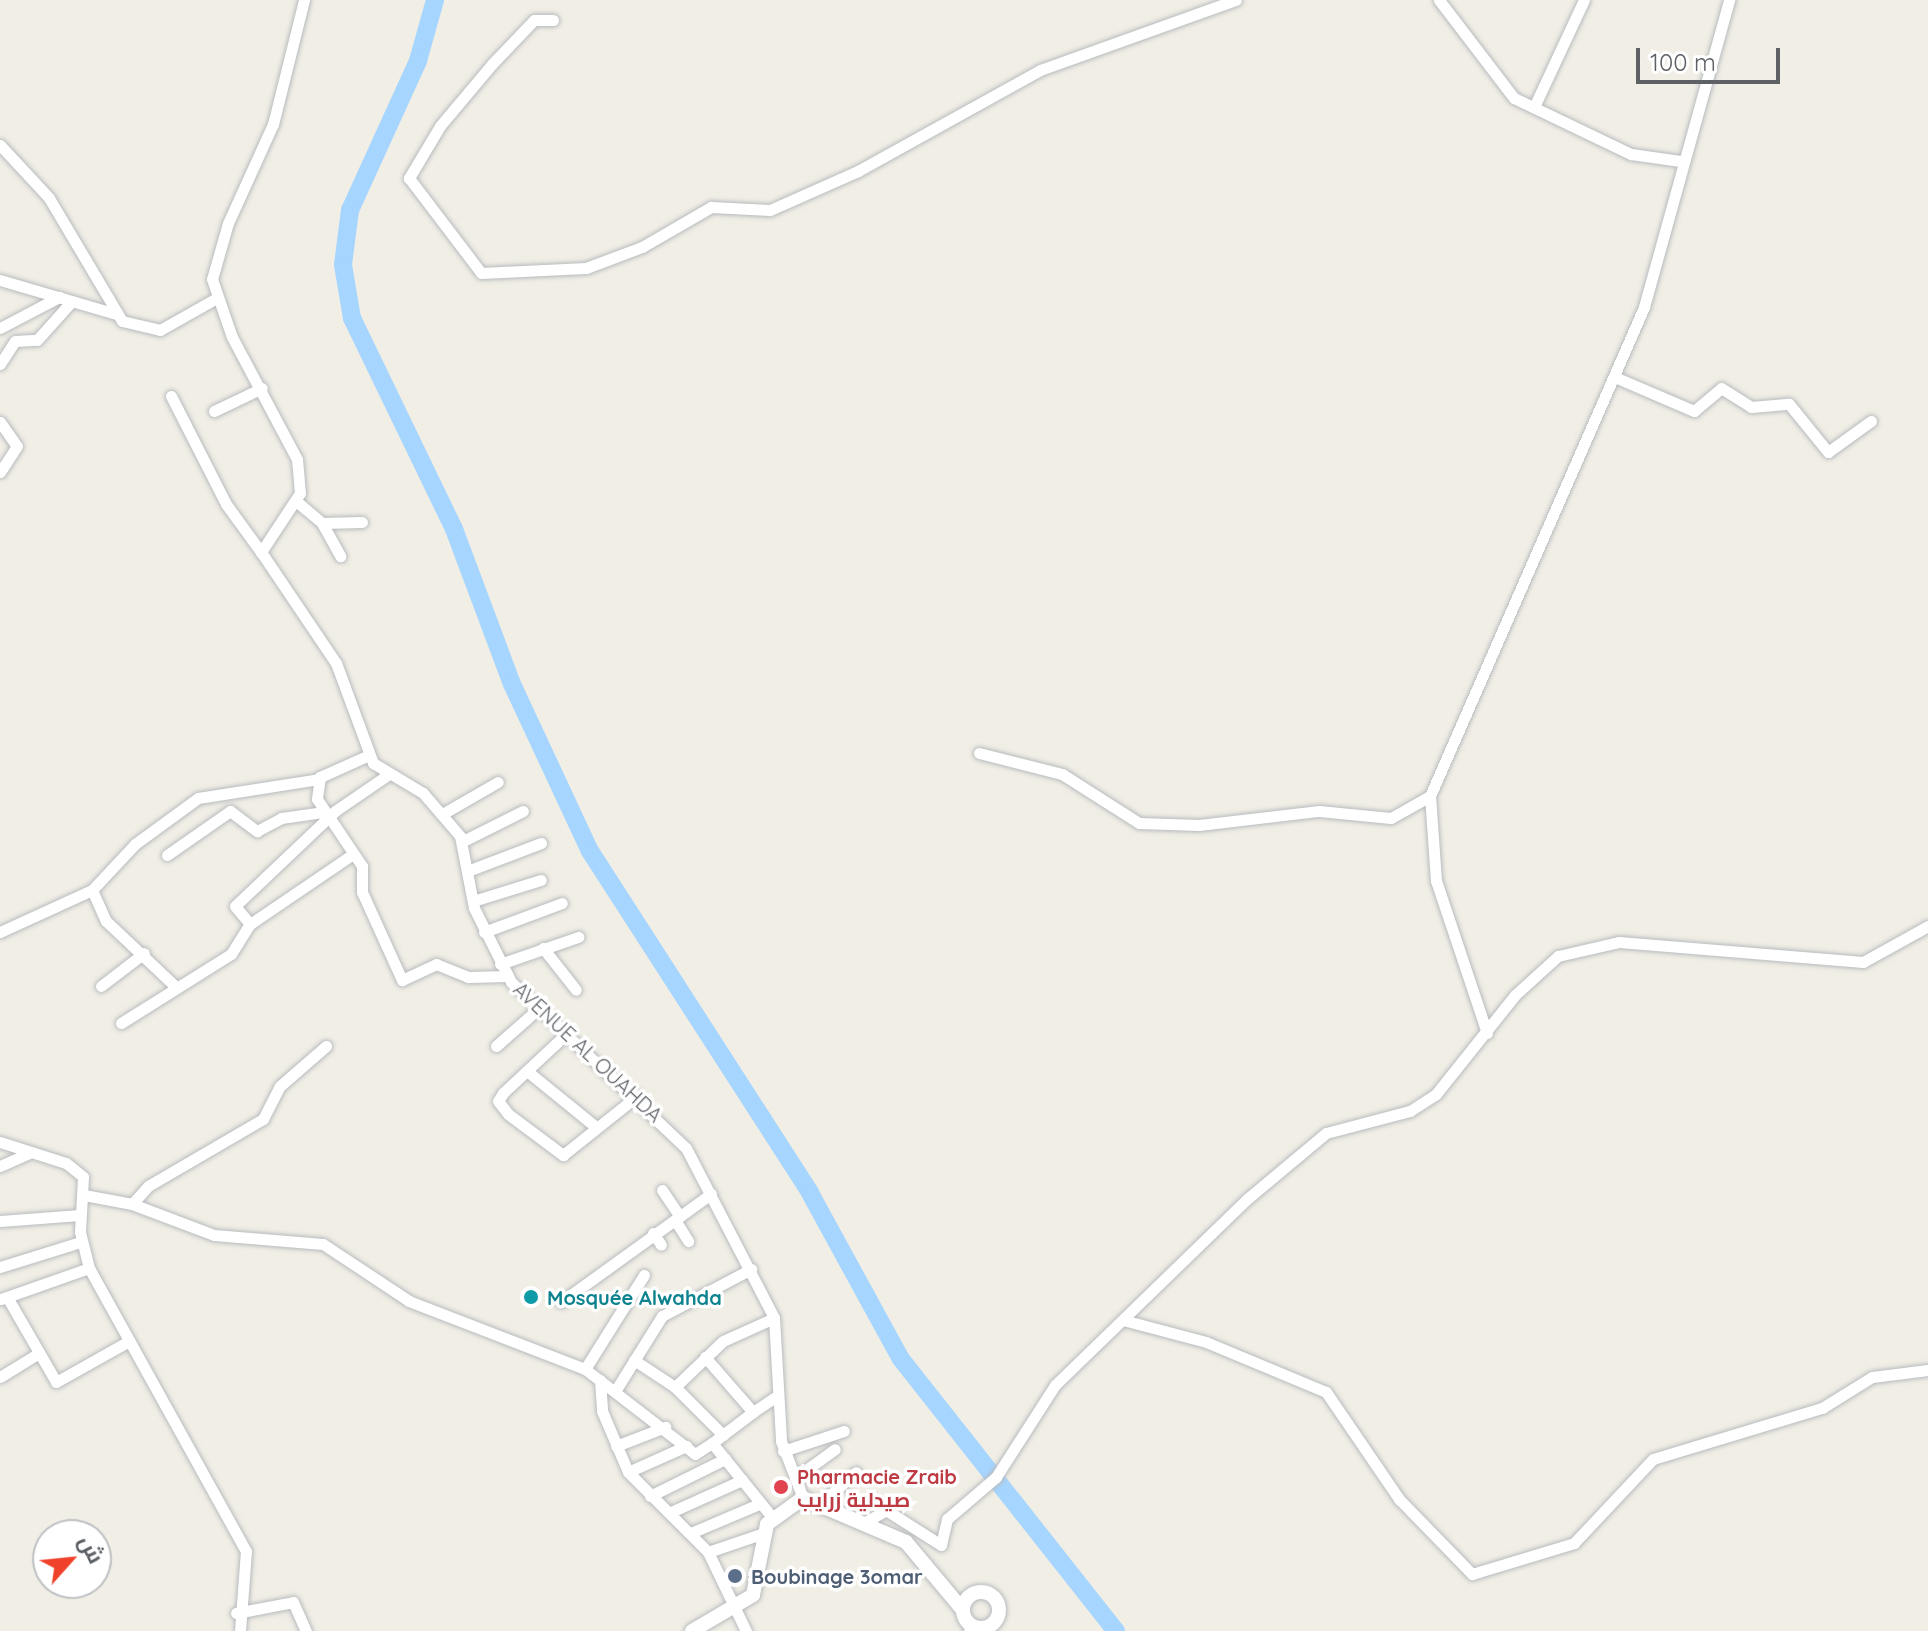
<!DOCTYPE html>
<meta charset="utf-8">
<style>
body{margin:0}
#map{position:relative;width:1928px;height:1631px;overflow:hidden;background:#f0eee5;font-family:Quicksand,Cairo,sans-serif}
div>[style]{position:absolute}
.river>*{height:18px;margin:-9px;padding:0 9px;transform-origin:9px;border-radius:9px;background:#a6d5ff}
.roads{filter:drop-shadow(0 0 2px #b8bbbf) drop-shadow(0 0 2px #b8bbbf)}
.street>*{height:11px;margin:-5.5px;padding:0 5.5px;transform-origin:5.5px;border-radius:5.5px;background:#fff}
.secondary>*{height:14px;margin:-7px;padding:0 7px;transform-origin:7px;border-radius:7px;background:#fff}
.secondary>.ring{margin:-7px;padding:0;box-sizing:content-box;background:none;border:14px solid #fff;border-radius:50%}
.dots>*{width:22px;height:22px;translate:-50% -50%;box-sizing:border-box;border:4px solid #fff;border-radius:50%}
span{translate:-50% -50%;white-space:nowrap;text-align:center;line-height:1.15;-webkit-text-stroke:7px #fff;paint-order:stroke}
.street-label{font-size:20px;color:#5d6166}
.culture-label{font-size:20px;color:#0d838f;font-weight:700}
.left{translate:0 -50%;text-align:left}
.health-label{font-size:20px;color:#be3a42;font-weight:700}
.service-label{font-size:20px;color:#4e5e75;font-weight:700}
.north{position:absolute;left:32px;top:1519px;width:80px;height:80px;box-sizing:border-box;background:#fff;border:2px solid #bec0c2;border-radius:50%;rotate:63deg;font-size:22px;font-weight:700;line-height:32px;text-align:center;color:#5d6166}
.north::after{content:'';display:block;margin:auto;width:28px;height:36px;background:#f0412b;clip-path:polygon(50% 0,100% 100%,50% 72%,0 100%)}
.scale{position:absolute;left:1636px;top:48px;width:144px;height:36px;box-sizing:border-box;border:4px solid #5d6166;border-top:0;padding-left:10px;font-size:24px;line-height:28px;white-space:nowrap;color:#5d6166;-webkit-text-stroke:6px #fff;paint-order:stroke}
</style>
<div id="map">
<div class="river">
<div style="left:435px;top:0;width:63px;rotate:105.6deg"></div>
<div style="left:418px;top:61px;width:164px;rotate:114.5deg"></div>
<div style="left:350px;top:210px;width:55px;rotate:97.3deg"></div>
<div style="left:343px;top:265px;width:54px;rotate:80.4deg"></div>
<div style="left:352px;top:318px;width:234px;rotate:64.2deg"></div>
<div style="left:454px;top:529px;width:165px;rotate:69.5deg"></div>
<div style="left:512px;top:684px;width:184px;rotate:65deg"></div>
<div style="left:590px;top:851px;width:407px;rotate:57.2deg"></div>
<div style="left:810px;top:1193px;width:189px;rotate:61.3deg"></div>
<div style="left:901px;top:1359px;width:347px;rotate:51.7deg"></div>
</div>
<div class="roads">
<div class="street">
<div style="left:304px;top:0;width:128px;rotate:104deg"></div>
<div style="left:273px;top:124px;width:109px;rotate:114.4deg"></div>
<div style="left:228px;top:223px;width:58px;rotate:105.9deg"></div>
<div style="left:212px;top:279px;width:61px;rotate:71deg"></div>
<div style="left:232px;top:337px;width:138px;rotate:62deg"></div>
<div style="left:297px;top:459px;width:34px;rotate:85deg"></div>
<div style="left:300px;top:493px;width:71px;rotate:123.5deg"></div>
<div style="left:261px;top:552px;width:134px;rotate:56deg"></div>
<div style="left:336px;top:663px;width:107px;rotate:69.7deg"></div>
<div style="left:373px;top:763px;width:58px;rotate:31deg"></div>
<div style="left:423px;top:793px;width:57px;rotate:49.3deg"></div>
<div style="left:460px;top:836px;width:73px;rotate:79deg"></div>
<div style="left:474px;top:908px;width:83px;rotate:63.4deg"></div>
<div style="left:511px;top:982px;width:241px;rotate:43.5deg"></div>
<div style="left:686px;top:1148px;width:191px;rotate:62.6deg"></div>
<div style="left:774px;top:1318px;width:123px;rotate:86.7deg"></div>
<div style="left:781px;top:1441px;width:61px;rotate:68.9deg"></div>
<div style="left:1439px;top:0;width:123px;rotate:52.6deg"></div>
<div style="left:1514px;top:98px;width:130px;rotate:25.6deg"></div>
<div style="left:1631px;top:154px;width:50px;rotate:8deg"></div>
<div style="left:553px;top:20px;width:19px;rotate:180deg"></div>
<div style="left:534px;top:20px;width:61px;rotate:133.7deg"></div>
<div style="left:492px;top:64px;width:81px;rotate:130deg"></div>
<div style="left:440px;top:126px;width:61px;rotate:120.8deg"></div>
<div style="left:409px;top:178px;width:119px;rotate:52.8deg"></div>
<div style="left:481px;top:273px;width:105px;rotate:-2.7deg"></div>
<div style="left:586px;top:268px;width:60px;rotate:-20.6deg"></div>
<div style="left:642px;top:247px;width:80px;rotate:-30.1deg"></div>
<div style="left:711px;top:207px;width:59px;rotate:2.9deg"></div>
<div style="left:770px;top:210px;width:96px;rotate:-23.9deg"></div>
<div style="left:858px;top:171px;width:208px;rotate:-29deg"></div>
<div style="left:1040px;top:70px;width:208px;rotate:-19.7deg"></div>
<div style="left:1534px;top:107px;width:118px;rotate:-65deg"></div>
<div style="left:0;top:145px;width:72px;rotate:47.2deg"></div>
<div style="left:49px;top:198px;width:143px;rotate:59.3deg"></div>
<div style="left:122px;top:321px;width:39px;rotate:13deg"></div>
<div style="left:160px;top:330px;width:63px;rotate:-29.4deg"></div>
<div style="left:0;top:280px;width:121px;rotate:16.3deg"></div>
<div style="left:0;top:328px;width:67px;rotate:-27.7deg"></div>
<div style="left:0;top:364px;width:27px;rotate:-57deg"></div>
<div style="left:15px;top:341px;width:22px;rotate:-3deg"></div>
<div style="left:37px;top:340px;width:52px;rotate:-48.1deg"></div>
<div style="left:1617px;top:378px;width:84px;rotate:23.2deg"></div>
<div style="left:1694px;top:411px;width:35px;rotate:-40deg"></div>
<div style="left:1721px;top:388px;width:36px;rotate:32deg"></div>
<div style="left:1751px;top:407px;width:38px;rotate:-5deg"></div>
<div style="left:1789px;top:404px;width:62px;rotate:50.9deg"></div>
<div style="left:1828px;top:452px;width:53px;rotate:-35.8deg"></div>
<div style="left:171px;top:396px;width:121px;rotate:63deg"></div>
<div style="left:226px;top:504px;width:59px;rotate:53.9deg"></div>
<div style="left:214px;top:411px;width:53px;rotate:-25.6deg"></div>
<div style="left:0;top:422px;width:29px;rotate:55deg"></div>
<div style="left:17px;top:446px;width:31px;rotate:123deg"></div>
<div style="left:296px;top:501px;width:34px;rotate:40deg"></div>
<div style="left:322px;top:523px;width:38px;rotate:61deg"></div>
<div style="left:322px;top:523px;width:40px;rotate:-1.4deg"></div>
<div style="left:979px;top:753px;width:86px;rotate:14.2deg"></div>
<div style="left:1062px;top:774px;width:91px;rotate:32.5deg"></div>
<div style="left:1139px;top:823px;width:60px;rotate:1.9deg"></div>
<div style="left:1199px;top:825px;width:121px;rotate:-6.7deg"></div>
<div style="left:1319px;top:811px;width:72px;rotate:5.6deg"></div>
<div style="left:1391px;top:818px;width:45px;rotate:-29.4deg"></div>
<div style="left:369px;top:755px;width:54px;rotate:155.8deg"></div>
<div style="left:320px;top:777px;width:22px;rotate:98deg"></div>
<div style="left:317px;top:799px;width:81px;rotate:56.1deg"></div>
<div style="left:362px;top:866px;width:26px;rotate:90deg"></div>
<div style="left:362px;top:892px;width:97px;rotate:65.6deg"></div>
<div style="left:402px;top:980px;width:38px;rotate:-25deg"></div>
<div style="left:436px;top:964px;width:35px;rotate:22deg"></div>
<div style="left:468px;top:977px;width:40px;rotate:-1.4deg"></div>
<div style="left:444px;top:813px;width:62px;rotate:-29.9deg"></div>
<div style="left:463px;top:841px;width:67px;rotate:-26.6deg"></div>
<div style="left:167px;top:855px;width:77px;rotate:-34.9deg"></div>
<div style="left:230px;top:811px;width:34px;rotate:37deg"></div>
<div style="left:257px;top:831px;width:27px;rotate:-28deg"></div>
<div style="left:281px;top:818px;width:42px;rotate:-8.1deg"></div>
<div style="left:470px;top:870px;width:76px;rotate:-20.8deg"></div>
<div style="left:92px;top:890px;width:34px;rotate:66deg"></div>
<div style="left:106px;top:921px;width:95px;rotate:43.3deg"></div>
<div style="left:473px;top:901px;width:71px;rotate:-17.2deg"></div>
<div style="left:250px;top:924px;width:23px;rotate:-130deg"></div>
<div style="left:235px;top:906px;width:138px;rotate:-43.5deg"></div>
<div style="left:335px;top:811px;width:65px;rotate:-34.4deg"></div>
<div style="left:0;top:932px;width:101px;rotate:-24.5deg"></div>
<div style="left:92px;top:890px;width:63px;rotate:-46.9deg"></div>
<div style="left:135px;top:844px;width:78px;rotate:-36.1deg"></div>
<div style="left:198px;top:798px;width:122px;rotate:-8.9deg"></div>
<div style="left:484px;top:932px;width:83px;rotate:-20.4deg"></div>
<div style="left:543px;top:948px;width:53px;rotate:51.8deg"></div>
<div style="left:500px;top:964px;width:83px;rotate:-19.1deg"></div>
<div style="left:101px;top:986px;width:54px;rotate:-37.5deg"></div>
<div style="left:121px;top:1023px;width:130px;rotate:-32.1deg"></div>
<div style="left:231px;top:954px;width:36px;rotate:-58deg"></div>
<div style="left:250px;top:924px;width:121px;rotate:-34.2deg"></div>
<div style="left:1487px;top:1033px;width:160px;rotate:-108.5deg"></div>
<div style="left:1436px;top:881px;width:85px;rotate:-94deg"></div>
<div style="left:1430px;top:796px;width:534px;rotate:-66.36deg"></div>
<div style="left:1644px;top:307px;width:319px;rotate:-74.5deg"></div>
<div style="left:565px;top:1035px;width:85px;rotate:136.9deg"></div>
<div style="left:503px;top:1093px;width:9px;rotate:122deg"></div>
<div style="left:498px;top:1101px;width:16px;rotate:52deg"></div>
<div style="left:508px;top:1114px;width:69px;rotate:36.7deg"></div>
<div style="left:563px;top:1155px;width:95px;rotate:-38.6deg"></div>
<div style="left:496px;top:1046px;width:56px;rotate:-41.4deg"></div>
<div style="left:527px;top:1071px;width:89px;rotate:39.1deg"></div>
<div style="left:0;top:1142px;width:69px;rotate:17.7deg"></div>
<div style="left:66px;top:1163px;width:22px;rotate:39deg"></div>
<div style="left:83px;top:1177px;width:55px;rotate:93.1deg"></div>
<div style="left:80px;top:1232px;width:37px;rotate:76deg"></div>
<div style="left:89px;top:1268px;width:324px;rotate:61deg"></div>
<div style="left:246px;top:1551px;width:80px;rotate:94.3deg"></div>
<div style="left:0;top:1166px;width:32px;rotate:-24deg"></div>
<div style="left:662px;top:1190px;width:32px;rotate:56deg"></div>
<div style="left:84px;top:1195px;width:49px;rotate:10.6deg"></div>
<div style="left:132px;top:1204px;width:88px;rotate:20.7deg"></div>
<div style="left:214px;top:1235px;width:109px;rotate:4.7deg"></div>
<div style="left:323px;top:1244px;width:103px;rotate:33.5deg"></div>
<div style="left:409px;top:1301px;width:189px;rotate:21.1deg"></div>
<div style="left:585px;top:1369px;width:139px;rotate:37.7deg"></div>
<div style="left:695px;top:1454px;width:20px;rotate:-33deg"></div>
<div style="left:132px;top:1204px;width:24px;rotate:-48deg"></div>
<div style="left:148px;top:1186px;width:133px;rotate:-30.2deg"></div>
<div style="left:263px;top:1119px;width:37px;rotate:-63deg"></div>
<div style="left:280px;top:1086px;width:61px;rotate:-41deg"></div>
<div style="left:675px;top:1220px;width:25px;rotate:58deg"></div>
<div style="left:0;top:1221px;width:80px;rotate:-4.3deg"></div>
<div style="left:653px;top:1233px;width:14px;rotate:56deg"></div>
<div style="left:0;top:1267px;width:85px;rotate:-17.2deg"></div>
<div style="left:7px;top:1297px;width:98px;rotate:60deg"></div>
<div style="left:56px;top:1382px;width:84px;rotate:-29.3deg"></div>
<div style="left:1px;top:1299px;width:93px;rotate:-19.4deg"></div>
<div style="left:561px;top:1302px;width:185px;rotate:-35.8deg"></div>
<div style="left:1123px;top:1320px;width:86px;rotate:14.8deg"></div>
<div style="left:1206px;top:1342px;width:130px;rotate:22.6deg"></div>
<div style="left:1326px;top:1392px;width:130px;rotate:55.7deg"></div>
<div style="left:1399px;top:1499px;width:105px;rotate:45.8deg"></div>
<div style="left:1472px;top:1574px;width:107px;rotate:-16.9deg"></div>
<div style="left:1574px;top:1543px;width:115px;rotate:-46.8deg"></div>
<div style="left:1653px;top:1459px;width:177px;rotate:-16.8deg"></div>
<div style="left:1822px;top:1408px;width:59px;rotate:-31.8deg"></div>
<div style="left:1872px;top:1377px;width:56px;rotate:-7.1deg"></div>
<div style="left:705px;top:1357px;width:73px;rotate:48.9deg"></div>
<div style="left:753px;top:1412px;width:30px;rotate:-34deg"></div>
<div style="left:634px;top:1360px;width:49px;rotate:33.4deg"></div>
<div style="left:675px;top:1387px;width:68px;rotate:45deg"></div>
<div style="left:585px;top:1369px;width:111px;rotate:-57.9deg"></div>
<div style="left:0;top:1377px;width:46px;rotate:-31.6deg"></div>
<div style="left:600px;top:1380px;width:31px;rotate:86deg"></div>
<div style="left:602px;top:1411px;width:66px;rotate:66.9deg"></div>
<div style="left:628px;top:1472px;width:113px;rotate:45deg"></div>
<div style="left:708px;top:1552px;width:88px;rotate:64.3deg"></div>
<div style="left:675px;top:1387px;width:66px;rotate:-43.8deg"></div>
<div style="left:723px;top:1341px;width:56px;rotate:-24.3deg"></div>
<div style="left:617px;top:1388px;width:85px;rotate:-58deg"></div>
<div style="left:662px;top:1316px;width:101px;rotate:-27.8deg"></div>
<div style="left:753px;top:1412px;width:51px;rotate:142.9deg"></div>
<div style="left:712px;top:1443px;width:95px;rotate:51deg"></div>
<div style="left:616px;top:1446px;width:53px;rotate:-21.2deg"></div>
<div style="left:783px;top:1451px;width:64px;rotate:-18.2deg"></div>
<div style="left:628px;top:1472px;width:64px;rotate:-24.1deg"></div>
<div style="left:795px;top:1478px;width:49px;rotate:-35.9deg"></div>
<div style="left:650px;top:1496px;width:84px;rotate:-26.3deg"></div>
<div style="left:820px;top:1504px;width:48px;rotate:-41.6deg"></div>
<div style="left:671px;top:1512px;width:78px;rotate:-24.3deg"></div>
<div style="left:862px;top:1524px;width:28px;rotate:-30deg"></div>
<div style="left:886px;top:1510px;width:65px;rotate:32.5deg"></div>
<div style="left:941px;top:1545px;width:27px;rotate:-77deg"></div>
<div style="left:947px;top:1519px;width:65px;rotate:-40.6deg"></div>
<div style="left:996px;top:1477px;width:109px;rotate:-57.3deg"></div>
<div style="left:1055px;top:1385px;width:267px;rotate:-44.1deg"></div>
<div style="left:1247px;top:1199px;width:103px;rotate:-39.9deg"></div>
<div style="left:1326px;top:1133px;width:87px;rotate:-14.7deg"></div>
<div style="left:1410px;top:1111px;width:31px;rotate:-33deg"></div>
<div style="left:1436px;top:1094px;width:127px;rotate:-51.4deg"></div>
<div style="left:1515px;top:995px;width:58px;rotate:-42.2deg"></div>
<div style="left:1558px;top:956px;width:63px;rotate:-12.9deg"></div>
<div style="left:1619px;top:942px;width:245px;rotate:4.7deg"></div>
<div style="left:1863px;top:962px;width:74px;rotate:-29deg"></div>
<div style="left:693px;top:1532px;width:72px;rotate:-23deg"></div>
<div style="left:708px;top:1552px;width:59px;rotate:-18.7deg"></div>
<div style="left:236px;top:1613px;width:58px;rotate:-10.9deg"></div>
<div style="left:293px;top:1602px;width:32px;rotate:66deg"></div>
<div style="left:969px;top:1631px;width:6px;rotate:-59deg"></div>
</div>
<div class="secondary">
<div class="ring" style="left:963px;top:1592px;width:22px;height:22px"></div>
<div style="left:692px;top:1631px;width:71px;rotate:-30.5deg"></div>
<div style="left:753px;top:1595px;width:72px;rotate:-78.8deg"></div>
<div style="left:767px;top:1524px;width:44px;rotate:-35.8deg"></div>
<div style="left:803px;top:1498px;width:112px;rotate:23.1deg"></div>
<div style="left:906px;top:1542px;width:87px;rotate:50.1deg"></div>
</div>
</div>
<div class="dots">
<div style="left:531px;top:1297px;background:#0f9aa8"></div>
<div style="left:781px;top:1487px;background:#e0444e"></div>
<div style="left:735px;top:1576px;background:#5c6f8a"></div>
</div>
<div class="street-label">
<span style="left:588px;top:1052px;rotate:43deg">AVENUE AL OUAHDA</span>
</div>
<div class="culture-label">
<span class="left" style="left:547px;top:1297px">Mosquée Alwahda</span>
</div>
<div class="health-label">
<span class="left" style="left:797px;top:1488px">Pharmacie Zraib<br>صيدلية زرايب</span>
</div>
<div class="service-label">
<span class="left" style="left:751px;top:1576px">Boubinage 3omar</span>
</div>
<div class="north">ش</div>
<div class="scale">100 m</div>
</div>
